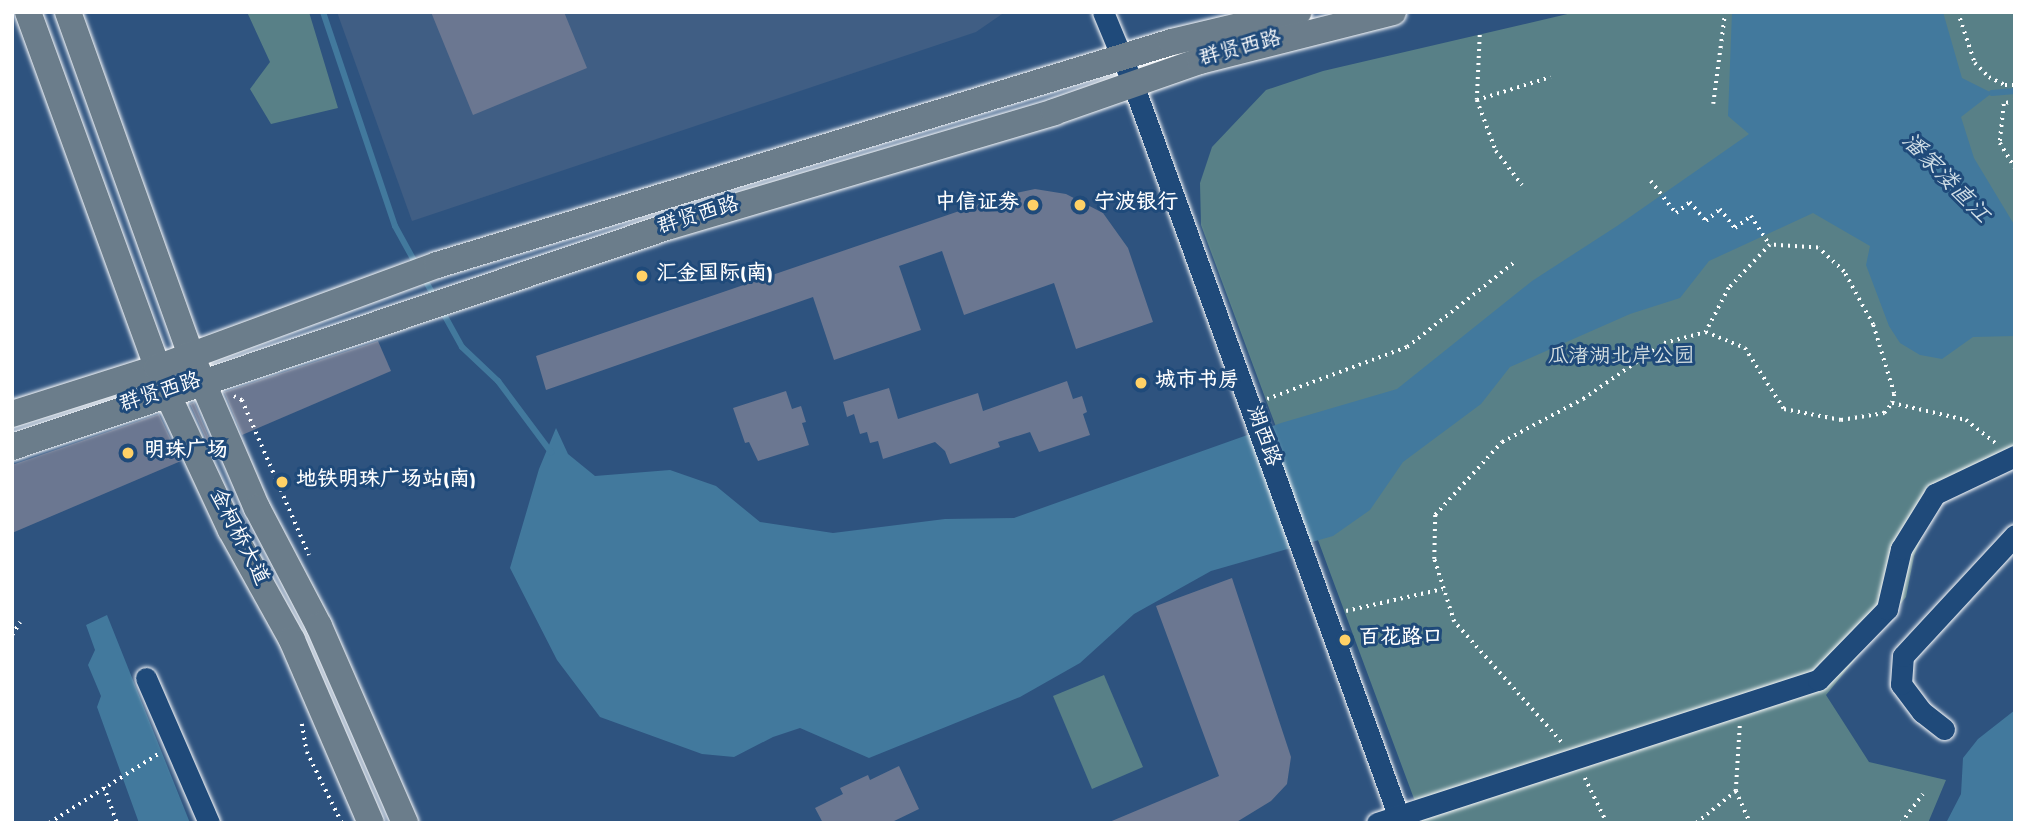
<!DOCTYPE html>
<meta charset="utf-8">
<style>
body{margin:0}
#map{position:relative;width:2027px;height:835px;overflow:hidden;background:#2e537f;font-family:"Gochi Hand","LXGW WenKai TC",sans-serif}
div>[style]{position:absolute}
.built>*{inset:0;background:#405e84}
.green>*{inset:0;background:#588087}
.water>*{inset:0;background:#42799d}
.stream>*{height:6px;margin:-3px;padding:0 3px;transform-origin:3px;border-radius:3px;background:#42799d}
.building>*{inset:0;background:#6b7791}
.path>*{height:3.5px;margin-top:-1.75px;transform-origin:0;background:repeating-linear-gradient(90deg,#fff 0 2px,transparent 0 7px)}
.roads{filter:drop-shadow(0 0 2px #fff) drop-shadow(0 0 2px #fff)}
.minor>*{height:21px;margin:-10.5px;padding:0 10.5px;transform-origin:10.5px;border-radius:10.5px;background:#1f4a7a}
.major>*{height:26px;margin:-13px;padding:0 13px;transform-origin:13px;border-radius:13px;background:#6b7d8b}
.dots>*{width:19px;height:19px;translate:-50% -50%;box-sizing:border-box;border:4px solid #1f4a7a;border-radius:50%}
span{translate:-50% -50%;white-space:nowrap;text-align:center;line-height:1.15;-webkit-text-stroke:6px #1f4a7a;paint-order:stroke}
.street-label{font-size:21px;color:#fff}
.poi-label{font-size:21px;color:#fff;font-weight:700}
.right{translate:-100% -50%;text-align:right}
.left{translate:0 -50%;text-align:left}
.park-label{font-size:21px;color:#d5dfe1}
.water-label{font-size:23px;color:#d0dee6;font-style:italic}
.frame{position:absolute;inset:0;border:14px solid #fff;pointer-events:none}
</style>
<div id="map">
<div class="built">
<div style="clip-path:polygon(337px 12px,1005px 12px,976px 32px,412px 221px)"></div>
</div>
<div class="green">
<div style="clip-path:polygon(247px 12px,309px 12px,338px 108px,271px 124px,250px 89px,270px 62px)"></div>
<div style="clip-path:polygon(1576px 12px,2015px 12px,2015px 464px,1937px 500px,1914px 556px,1906px 597px,1826px 695px,1869px 762px,1946px 780px,1928px 823px,1423px 823px,1201px 225px,1200px 183px,1212px 147px,1266px 90px,1323px 71px)"></div>
<div style="clip-path:polygon(1104px 675px,1143px 767px,1092px 789px,1053px 696px)"></div>
</div>
<div class="water">
<div style="clip-path:polygon(1732px 12px,1943px 12px,1962px 78px,1992px 93px,1961px 117px,1974px 158px,2015px 226px,2015px 336px,1973px 337px,1942px 359px,1920px 355px,1900px 343px,1889px 326px,1866px 265px,1870px 246px,1813px 213px,1709px 261px,1680px 298px,1630px 314px,1510px 367px,1481px 404px,1403px 462px,1370px 510px,1333px 536px,1211px 571px,1134px 614px,1080px 663px,1020px 697px,869px 758px,800px 728px,773px 737px,734px 757px,702px 754px,600px 717px,557px 660px,510px 568px,539px 469px,556px 428px,568px 454px,595px 476px,670px 470px,716px 486px,760px 522px,833px 533px,945px 519px,1014px 518px,1281px 423px,1397px 389px,1532px 281px,1617px 226px,1749px 134px,1728px 116px)"></div>
<div style="clip-path:polygon(107px 615px,190px 823px,139px 823px,97px 707px,101px 696px,88px 665px,95px 650px,86px 625px)"></div>
<div style="clip-path:polygon(2015px 710px,2015px 823px,1946px 823px,1961px 794px,1963px 758px,1978px 739px)"></div>
</div>
<div class="stream">
<div style="left:323px;top:12px;width:226px;rotate:71.4deg"></div>
<div style="left:395px;top:226px;width:46px;rotate:61.2deg"></div>
<div style="left:1992px;top:93px;width:23px;rotate:-5deg"></div>
<div style="left:424px;top:278px;width:25px;rotate:61deg"></div>
<div style="left:441px;top:309px;width:43px;rotate:61.1deg"></div>
<div style="left:462px;top:347px;width:50px;rotate:43.4deg"></div>
<div style="left:498px;top:381px;width:89px;rotate:53.3deg"></div>
</div>
<div class="building">
<div style="clip-path:polygon(431px 12px,564px 12px,587px 68px,473px 115px)"></div>
<div style="clip-path:polygon(1035px 189px,1066px 194px,1103px 213px,1128px 248px,1153px 322px,1076px 349px,1054px 283px,964px 315px,942px 251px,899px 266px,921px 330px,834px 360px,813px 297px,546px 390px,536px 356px,1006px 195px)"></div>
<div style="clip-path:polygon(378px 341px,391px 371px,242px 435px,224px 392px)"></div>
<div style="clip-path:polygon(1067px 381px,1073px 399px,1082px 396px,1087px 412px,1083px 414px,1090px 435px,1039px 452px,1030px 432px,998px 442px,1000px 447px,950px 464px,945px 451px,935px 442px,883px 459px,878px 441px,870px 443px,867px 432px,860px 434px,854px 414px,847px 417px,843px 402px,889px 388px,898px 419px,978px 393px,983px 411px)"></div>
<div style="clip-path:polygon(786px 391px,792px 409px,801px 406px,806px 422px,802px 423px,809px 445px,758px 461px,749px 442px,745px 443px,733px 408px)"></div>
<div style="clip-path:polygon(194px 402px,213px 447px,210px 448px,190px 404px)"></div>
<div style="clip-path:polygon(159px 414px,181px 461px,12px 533px,12px 465px)"></div>
<div style="clip-path:polygon(1232px 578px,1291px 757px,1287px 784px,1271px 801px,1235px 823px,1107px 823px,1219px 776px,1156px 606px)"></div>
<div style="clip-path:polygon(899px 766px,919px 809px,890px 823px,823px 823px,815px 808px,843px 794px,840px 788px,868px 775px,870px 780px)"></div>
</div>
<div class="path">
<div style="left:1958px;top:12px;width:54px;rotate:71.6deg"></div>
<div style="left:1975px;top:63px;width:20px;rotate:45deg"></div>
<div style="left:1989px;top:77px;width:18px;rotate:27deg"></div>
<div style="left:2005px;top:85px;width:10px"></div>
<div style="left:1480px;top:35px;width:65px;rotate:92.6deg"></div>
<div style="left:1477px;top:100px;width:54px;rotate:69.6deg"></div>
<div style="left:1496px;top:151px;width:43px;rotate:52.6deg"></div>
<div style="left:1477px;top:100px;width:77px;rotate:-17.3deg"></div>
<div style="left:2015px;top:101px;width:11px;rotate:165deg"></div>
<div style="left:2004px;top:104px;width:39px;rotate:96deg"></div>
<div style="left:2000px;top:143px;width:29px;rotate:59deg"></div>
<div style="left:1713px;top:104px;width:93px;rotate:-82.6deg"></div>
<div style="left:1651px;top:181px;width:41px;rotate:52deg"></div>
<div style="left:1676px;top:213px;width:18px;rotate:-38deg"></div>
<div style="left:1690px;top:202px;width:25px;rotate:50deg"></div>
<div style="left:1706px;top:221px;width:18px;rotate:-41deg"></div>
<div style="left:1720px;top:209px;width:24px;rotate:52deg"></div>
<div style="left:1735px;top:228px;width:20px;rotate:-37deg"></div>
<div style="left:1751px;top:216px;width:35px;rotate:57deg"></div>
<div style="left:234px;top:396px;width:9px;rotate:27deg"></div>
<div style="left:242px;top:400px;width:169px;rotate:66.6deg"></div>
<div style="left:1267px;top:399px;width:149px;rotate:-20.4deg"></div>
<div style="left:1407px;top:347px;width:139px;rotate:-38.3deg"></div>
<div style="left:1892px;top:403px;width:76px;rotate:12.9deg"></div>
<div style="left:1966px;top:420px;width:37px;rotate:38deg"></div>
<div style="left:1346px;top:611px;width:99px;rotate:-12.8deg"></div>
<div style="left:12px;top:635px;width:15px;rotate:-58deg"></div>
<div style="left:302px;top:724px;width:28px;rotate:80deg"></div>
<div style="left:307px;top:752px;width:79px;rotate:63.8deg"></div>
<div style="left:1740px;top:726px;width:65px;rotate:93.5deg"></div>
<div style="left:1736px;top:791px;width:35px;rotate:66deg"></div>
<div style="left:1561px;top:742px;width:161px;rotate:-131.7deg"></div>
<div style="left:1454px;top:622px;width:66px;rotate:-107.6deg"></div>
<div style="left:1434px;top:559px;width:44px;rotate:-88.7deg"></div>
<div style="left:1435px;top:515px;width:99px;rotate:-47.5deg"></div>
<div style="left:1502px;top:442px;width:92px;rotate:-28deg"></div>
<div style="left:1583px;top:399px;width:98px;rotate:-34.7deg"></div>
<div style="left:1664px;top:343px;width:43px;rotate:-14.7deg"></div>
<div style="left:1706px;top:332px;width:42px;rotate:22.3deg"></div>
<div style="left:1745px;top:348px;width:72px;rotate:57.4deg"></div>
<div style="left:1784px;top:409px;width:58px;rotate:10.9deg"></div>
<div style="left:1841px;top:420px;width:44px;rotate:-9.2deg"></div>
<div style="left:1884px;top:413px;width:13px;rotate:-51deg"></div>
<div style="left:1892px;top:403px;width:9px;rotate:-77deg"></div>
<div style="left:1894px;top:394px;width:72px;rotate:-106.9deg"></div>
<div style="left:1873px;top:325px;width:60px;rotate:-118.7deg"></div>
<div style="left:1844px;top:272px;width:35px;rotate:-137deg"></div>
<div style="left:1818px;top:248px;width:48px;rotate:-176.4deg"></div>
<div style="left:1770px;top:245px;width:59px;rotate:133.6deg"></div>
<div style="left:1729px;top:288px;width:50px;rotate:117.6deg"></div>
<div style="left:1585px;top:778px;width:50px;rotate:63.9deg"></div>
<div style="left:104px;top:787px;width:38px;rotate:70deg"></div>
<div style="left:49px;top:823px;width:129px;rotate:-32.3deg"></div>
<div style="left:1696px;top:823px;width:51px;rotate:-38.7deg"></div>
<div style="left:1901px;top:823px;width:36px;rotate:-53deg"></div>
</div>
<div class="roads">
<div class="minor">
<div style="left:1103px;top:12px;width:78px;rotate:67.4deg"></div>
<div style="left:1133px;top:84px;width:786px;rotate:70.07deg"></div>
<div style="left:146px;top:678px;width:158px;rotate:66.5deg"></div>
<div style="left:1944px;top:729px;width:28px;rotate:-142deg"></div>
<div style="left:1922px;top:712px;width:35px;rotate:-127deg"></div>
<div style="left:1901px;top:684px;width:28px;rotate:-86deg"></div>
<div style="left:1903px;top:656px;width:165px;rotate:-47.2deg"></div>
<div style="left:1377px;top:823px;width:464px;rotate:-18deg"></div>
<div style="left:1818px;top:680px;width:99px;rotate:-45.8deg"></div>
<div style="left:1887px;top:609px;width:62px;rotate:-76.9deg"></div>
<div style="left:1901px;top:549px;width:65px;rotate:-58.3deg"></div>
<div style="left:1935px;top:494px;width:89px;rotate:-25.4deg"></div>
</div>
<div class="major">
<div style="left:28px;top:12px;width:406px;rotate:70deg"></div>
<div style="left:167px;top:393px;width:151px;rotate:65deg"></div>
<div style="left:231px;top:530px;width:126px;rotate:61deg"></div>
<div style="left:292px;top:640px;width:199px;rotate:66.7deg"></div>
<div style="left:68px;top:12px;width:364px;rotate:70.3deg"></div>
<div style="left:191px;top:355px;width:167px;rotate:66.7deg"></div>
<div style="left:257px;top:508px;width:133px;rotate:62.3deg"></div>
<div style="left:319px;top:626px;width:215px;rotate:66.4deg"></div>
<div style="left:12px;top:414px;width:152px;rotate:-17.6deg"></div>
<div style="left:157px;top:368px;width:298px;rotate:-20.2deg"></div>
<div style="left:437px;top:265px;width:768px;rotate:-16.88deg"></div>
<div style="left:1172px;top:42px;width:130px;rotate:-13.4deg"></div>
<div style="left:12px;top:447px;width:694px;rotate:-18.57deg"></div>
<div style="left:670px;top:226px;width:401px;rotate:-16.5deg"></div>
<div style="left:1054px;top:112px;width:155px;rotate:-19.3deg"></div>
<div style="left:1200px;top:61px;width:199px;rotate:-14.2deg"></div>
</div>
</div>
<div class="dots">
<div style="left:1033px;top:205px;background:#ffd166"></div>
<div style="left:1080px;top:205px;background:#ffd166"></div>
<div style="left:642px;top:276px;background:#ffd166"></div>
<div style="left:1141px;top:383px;background:#ffd166"></div>
<div style="left:128px;top:453px;background:#ffd166"></div>
<div style="left:282px;top:482px;background:#ffd166"></div>
<div style="left:1345px;top:640px;background:#ffd166"></div>
</div>
<div class="street-label">
<span style="left:1241px;top:51px;rotate:-15deg">群贤西路</span>
<span style="left:699px;top:218px;rotate:-17deg">群贤西路</span>
<span style="left:161px;top:395px;rotate:-18deg">群贤西路</span>
<span style="left:1261px;top:437px;rotate:70deg">湖西路</span>
<span style="left:237px;top:538px;rotate:63deg">金柯桥大道</span>
</div>
<div class="poi-label">
<span class="right" style="left:1019px;top:205px">中信证券</span>
<span class="left" style="left:1094px;top:205px">宁波银行</span>
<span class="left" style="left:656px;top:276px">汇金国际(南)</span>
<span class="left" style="left:1155px;top:383px">城市书房</span>
<span class="left" style="left:144px;top:453px">明珠广场</span>
<span class="left" style="left:296px;top:482px">地铁明珠广场站(南)</span>
<span class="left" style="left:1359px;top:640px">百花路口</span>
</div>
<div class="park-label">
<span style="left:1621px;top:359px">瓜渚湖北岸公园</span>
</div>
<div class="water-label">
<span style="left:1944px;top:180px;rotate:46deg">潘家溇直江</span>
</div>
<div class="frame"></div>
</div>
